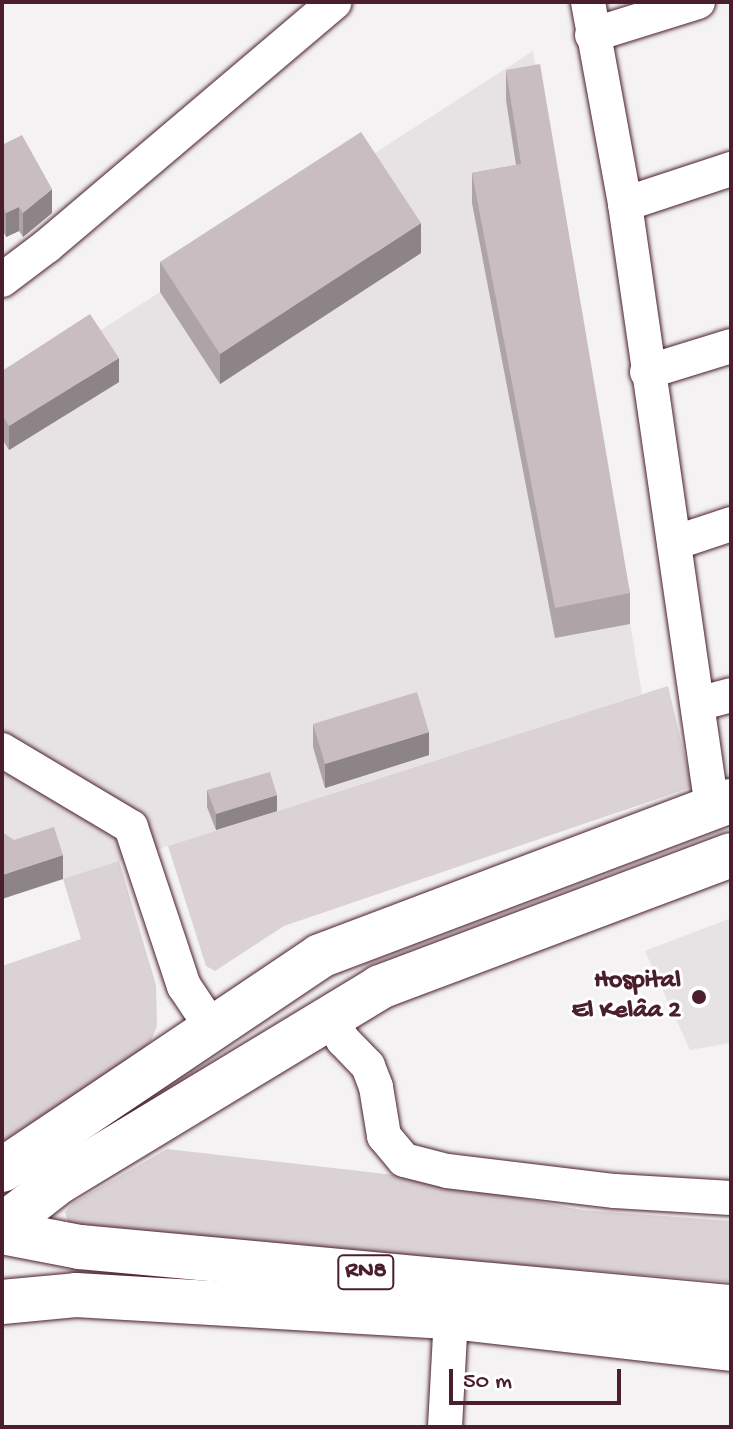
<!DOCTYPE html>
<meta charset="utf-8">
<style>
body{margin:0}
#map{position:relative;width:733px;height:1429px;overflow:hidden;background:#f4f2f2;font-family:"Gochi Hand",sans-serif}
div>[style]{position:absolute}
.built>*{inset:0;background:#e7e2e3}
.green>*{inset:0;background:#dbd2d5}
.roads{filter:drop-shadow(0 0 2px #4a1f2b) drop-shadow(0 0 2px #4a1f2b)}
.minor>*{height:34px;margin:-17px;padding:0 17px;transform-origin:17px;border-radius:17px;background:#fff}
.major>*{height:44px;margin:-22px;padding:0 22px;transform-origin:22px;border-radius:22px;background:#fff}
.wall>*{inset:0;background:#aea3a6}
.shaded-wall>*{inset:0;background:#8d8487}
.building>*{inset:0;background:#cabdc1}
.dots>*{width:22px;height:22px;translate:-50% -50%;box-sizing:border-box;border:4px solid #fff;border-radius:50%}
span{translate:-50% -50%;white-space:nowrap;text-align:center;line-height:1.15;-webkit-text-stroke:6px #fff;paint-order:stroke}
.shield-label span{padding:2px 6px;background:#fff;border:2px solid;border-radius:6px;-webkit-text-stroke-width:0}
.shield-label{font-size:24px;color:#4a1f2b;font-weight:700}
.poi-label{font-size:26px;color:#4a1f2b;font-weight:700}
.right{translate:-100% -50%;text-align:right}
.frame{position:absolute;inset:0;border:4px solid #4a1f2b;pointer-events:none}
.scale{position:absolute;left:449px;top:1369px;width:172px;height:36px;box-sizing:border-box;border:4px solid #4a1f2b;border-top:0;padding-left:10px;font-size:24px;line-height:28px;white-space:nowrap;color:#4a1f2b;-webkit-text-stroke:6px #fff;paint-order:stroke}
</style>
<div id="map">
<div class="built">
<div style="clip-path:polygon(533px 51px,642px 694px,2px 899px,2px 394px)"></div>
<div style="clip-path:polygon(731px 918px,731px 1043px,690px 1050px,645px 951px)"></div>
</div>
<div class="green">
<div style="clip-path:polygon(668px 686px,692px 787px,284px 926px,215px 971px,206px 966px,168px 846px)"></div>
<div style="clip-path:polygon(119px 861px,156px 985px,157px 1026px,151px 1041px,136px 1056px,2px 1142px,2px 966px,81px 939px,63px 879px)"></div>
<div style="clip-path:polygon(167px 1149px,412px 1177px,582px 1210px,731px 1221px,731px 1282px,70px 1228px,65px 1212px,73px 1203px)"></div>
</div>
<div class="roads">
<div class="minor">
<div style="left:588px;top:2px;width:205px;rotate:79.6deg"></div>
<div style="left:625px;top:204px;width:610px;rotate:81.8deg"></div>
<div style="left:592px;top:35px;width:111px;rotate:-17.3deg"></div>
<div style="left:625px;top:204px;width:112px;rotate:-18.3deg"></div>
<div style="left:2px;top:280px;width:56px;rotate:-37.1deg"></div>
<div style="left:47px;top:246px;width:377px;rotate:-40.3deg"></div>
<div style="left:647px;top:372px;width:88px;rotate:-17.2deg"></div>
<div style="left:674px;top:543px;width:60px;rotate:-18.4deg"></div>
<div style="left:698px;top:704px;width:34px;rotate:-15deg"></div>
<div style="left:2px;top:750px;width:150px;rotate:30.8deg"></div>
<div style="left:131px;top:827px;width:168px;rotate:71.6deg"></div>
<div style="left:184px;top:986px;width:50px;rotate:56.3deg"></div>
<div style="left:329px;top:1016px;width:28px;rotate:60deg"></div>
<div style="left:343px;top:1040px;width:36px;rotate:46deg"></div>
<div style="left:368px;top:1066px;width:22px;rotate:69deg"></div>
<div style="left:376px;top:1087px;width:50px;rotate:80.7deg"></div>
<div style="left:384px;top:1136px;width:31px;rotate:50deg"></div>
<div style="left:404px;top:1160px;width:44px;rotate:14.3deg"></div>
<div style="left:447px;top:1171px;width:169px;rotate:6.8deg"></div>
<div style="left:615px;top:1191px;width:116px;rotate:3.5deg"></div>
<div style="left:445px;top:1427px;width:110px;rotate:-86.9deg"></div>
</div>
<div class="major">
<div style="left:2px;top:1170px;width:383px;rotate:-33.9deg"></div>
<div style="left:320px;top:956px;width:439px;rotate:-20.7deg"></div>
<div style="left:2px;top:1226px;width:70px;rotate:-38deg"></div>
<div style="left:57px;top:1183px;width:378px;rotate:-31.2deg"></div>
<div style="left:380px;top:987px;width:375px;rotate:-20.6deg"></div>
<div style="left:2px;top:1232px;width:79px;rotate:10.9deg"></div>
<div style="left:80px;top:1247px;width:654px;rotate:5.27deg"></div>
<div style="left:2px;top:1302px;width:74px;rotate:-5.4deg"></div>
<div style="left:76px;top:1295px;width:376px;rotate:3.4deg"></div>
<div style="left:451px;top:1317px;width:282px;rotate:6.5deg"></div>
</div>
</div>
<div class="wall">
<div style="clip-path:polygon(506px 70px,630px 593px,630px 624px,555px 638px,472px 203px,472px 173px,516px 165px,506px 100px)"></div>
<div style="clip-path:polygon(2px 145px,52px 213px,23px 237px,19px 231px,6px 237px,2px 229px)"></div>
<div style="clip-path:polygon(421px 253px,220px 384px,160px 292px,160px 262px)"></div>
<div style="clip-path:polygon(2px 371px,119px 382px,9px 450px,2px 439px)"></div>
<div style="clip-path:polygon(313px 724px,429px 755px,325px 788px,313px 747px)"></div>
<div style="clip-path:polygon(207px 790px,277px 811px,216px 830px,207px 807px)"></div>
</div>
<div class="shaded-wall">
<div style="clip-path:polygon(52px 189px,52px 213px,23px 237px,23px 213px)"></div>
<div style="clip-path:polygon(19px 207px,19px 231px,6px 237px,6px 213px)"></div>
<div style="clip-path:polygon(421px 223px,421px 253px,220px 384px,220px 354px)"></div>
<div style="clip-path:polygon(119px 358px,119px 382px,9px 450px,9px 426px)"></div>
<div style="clip-path:polygon(429px 732px,429px 755px,325px 788px,325px 764px)"></div>
<div style="clip-path:polygon(277px 795px,277px 811px,216px 830px,216px 814px)"></div>
<div style="clip-path:polygon(63px 855px,63px 879px,2px 899px,2px 875px)"></div>
</div>
<div class="building">
<div style="clip-path:polygon(540px 64px,630px 593px,555px 608px,472px 173px,521px 164px,506px 70px)"></div>
<div style="clip-path:polygon(361px 132px,421px 223px,220px 354px,160px 262px)"></div>
<div style="clip-path:polygon(22px 135px,52px 189px,23px 213px,19px 207px,6px 213px,2px 206px,2px 145px)"></div>
<div style="clip-path:polygon(90px 314px,119px 358px,9px 426px,2px 415px,2px 371px)"></div>
<div style="clip-path:polygon(417px 692px,429px 732px,325px 764px,313px 724px)"></div>
<div style="clip-path:polygon(270px 772px,277px 795px,216px 814px,207px 790px)"></div>
<div style="clip-path:polygon(54px 827px,63px 855px,2px 875px,2px 832px,14px 840px)"></div>
</div>
<div class="dots">
<div style="left:699px;top:997px;background:#4a1f2b"></div>
</div>
<div class="shield-label">
<span style="left:366px;top:1272px">RN8</span>
</div>
<div class="poi-label">
<span class="right" style="left:681px;top:997px">Hospital<br>El Kelâa 2</span>
</div>
<div class="frame"></div>
<div class="scale">50 m</div>
</div>
